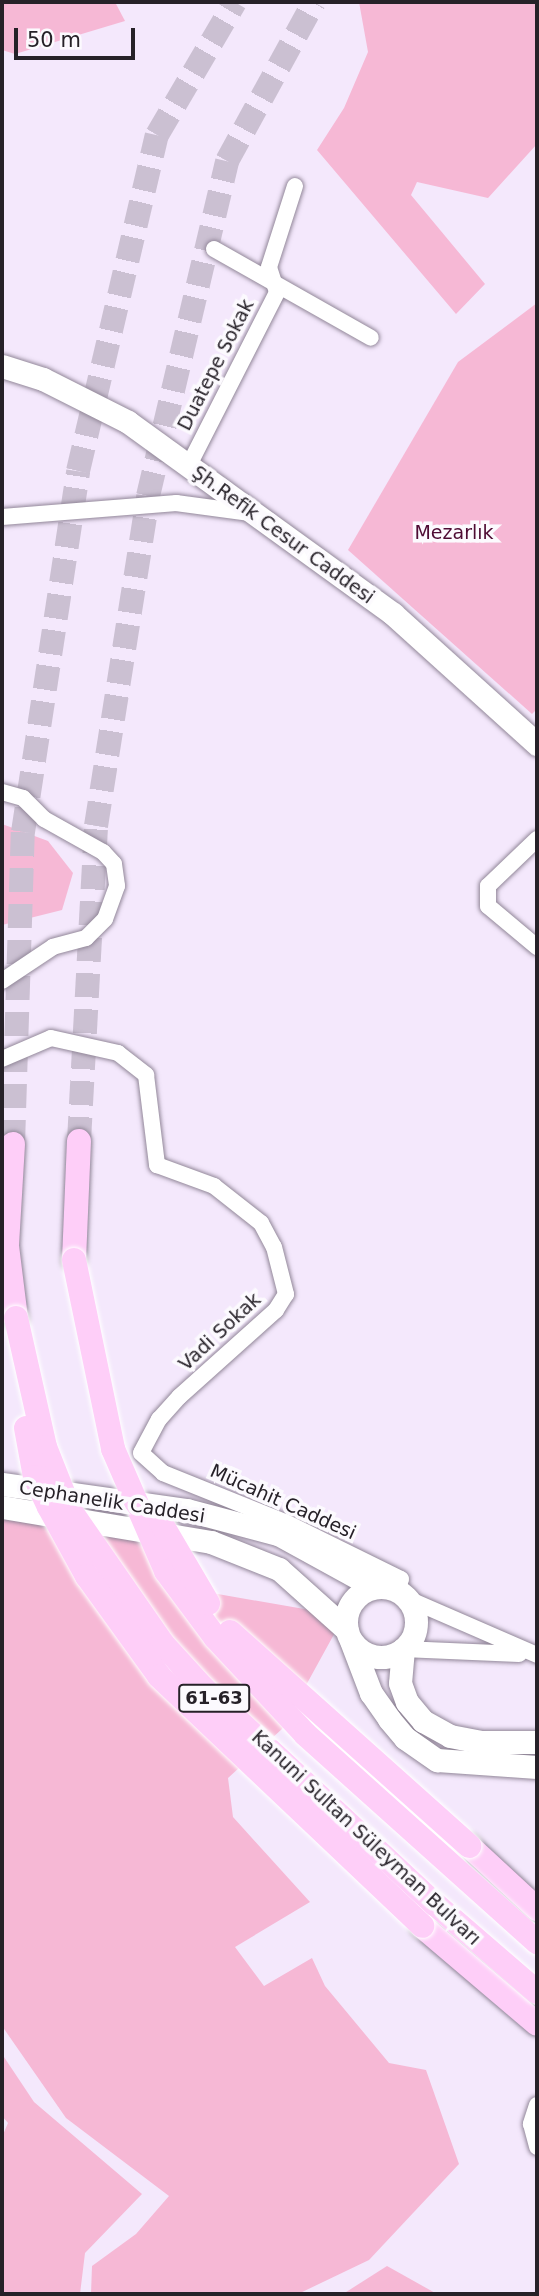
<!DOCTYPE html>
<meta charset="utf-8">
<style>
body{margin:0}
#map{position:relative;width:539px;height:2296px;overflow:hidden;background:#f4e8fc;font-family:"DejaVu Sans",sans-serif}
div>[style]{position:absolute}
.green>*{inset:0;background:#f6b8d5}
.primary-tunnel>*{height:24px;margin-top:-12px;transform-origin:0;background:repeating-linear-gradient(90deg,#cbc0d2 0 24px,transparent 0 36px)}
.roads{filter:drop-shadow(0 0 2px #928799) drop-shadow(0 0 2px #928799)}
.street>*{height:16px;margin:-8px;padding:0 8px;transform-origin:8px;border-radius:8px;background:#fff}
.secondary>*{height:23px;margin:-11.5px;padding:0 11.5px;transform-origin:11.5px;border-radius:11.5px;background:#fff}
.secondary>.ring{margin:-11.5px;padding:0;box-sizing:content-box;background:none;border:23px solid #fff;border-radius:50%}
.primary>*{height:24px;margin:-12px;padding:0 12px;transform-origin:12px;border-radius:12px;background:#fecef8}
.bridges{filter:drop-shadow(0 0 2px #fff) drop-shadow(0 0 2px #fff)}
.primary-bridge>*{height:24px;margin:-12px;padding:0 12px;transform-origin:12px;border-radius:12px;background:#fecef8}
span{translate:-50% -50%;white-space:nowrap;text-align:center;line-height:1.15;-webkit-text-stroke:7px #fcfafe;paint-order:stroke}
.shield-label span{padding:2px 5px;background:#fcfafe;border:2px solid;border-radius:5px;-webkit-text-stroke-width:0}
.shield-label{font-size:18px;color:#262128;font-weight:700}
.street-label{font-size:19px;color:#262128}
.park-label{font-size:19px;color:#4e0b33}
.frame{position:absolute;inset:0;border:4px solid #262128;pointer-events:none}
.scale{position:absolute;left:14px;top:28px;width:121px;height:32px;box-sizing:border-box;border:4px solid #262128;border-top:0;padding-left:9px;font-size:21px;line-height:24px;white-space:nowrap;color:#262128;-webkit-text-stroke:5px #fcfafe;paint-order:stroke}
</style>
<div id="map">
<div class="green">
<div style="clip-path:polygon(2px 2px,115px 2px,125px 21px,15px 54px,2px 50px)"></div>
<div style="clip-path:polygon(359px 2px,537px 2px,537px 144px,488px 198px,417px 182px,411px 195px,485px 284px,456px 314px,317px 150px,344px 108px,368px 52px)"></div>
<div style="clip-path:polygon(537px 303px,537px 709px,532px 714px,348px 550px,458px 362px)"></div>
<div style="clip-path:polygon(2px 824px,48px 841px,73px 873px,62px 910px,2px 925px)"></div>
<div style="clip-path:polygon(2px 1508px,133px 1522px,212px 1593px,310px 1610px,338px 1627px,282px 1729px,228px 1778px,233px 1817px,310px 1902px,235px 1947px,264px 1986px,312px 1958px,325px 1986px,389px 2063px,426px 2070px,459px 2164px,369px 2260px,298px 2294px,91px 2294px,92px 2266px,136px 2234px,169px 2196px,66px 2118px,2px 2026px)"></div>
<div style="clip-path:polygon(2px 2054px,34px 2102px,142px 2194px,85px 2253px,80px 2294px,2px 2294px,2px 2137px,8px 2123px,2px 2116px)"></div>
<div style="clip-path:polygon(387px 2266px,437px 2294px,343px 2294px)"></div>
</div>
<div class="primary-tunnel">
<div style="left:79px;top:1141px;width:315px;rotate:-86.9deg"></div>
<div style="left:96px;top:826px;width:334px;rotate:-81deg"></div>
<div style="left:148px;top:496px;width:344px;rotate:-76.7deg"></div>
<div style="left:227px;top:161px;width:181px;rotate:-61.3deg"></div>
<div style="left:13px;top:1144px;width:312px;rotate:-88.2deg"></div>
<div style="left:23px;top:832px;width:365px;rotate:-81.3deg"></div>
<div style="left:78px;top:471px;width:345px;rotate:-76.8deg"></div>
<div style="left:157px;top:135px;width:154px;rotate:-59.6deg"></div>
</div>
<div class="roads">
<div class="street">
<div style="left:214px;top:249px;width:180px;rotate:29.5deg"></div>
<div style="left:188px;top:467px;width:196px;rotate:-63deg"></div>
<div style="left:277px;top:292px;width:26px;rotate:-108deg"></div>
<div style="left:269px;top:267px;width:85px;rotate:-72.2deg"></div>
<div style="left:2px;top:517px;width:175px;rotate:-4.6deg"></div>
<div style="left:176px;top:503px;width:75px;rotate:7.7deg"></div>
<div style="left:2px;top:792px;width:22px;rotate:16deg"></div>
<div style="left:23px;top:798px;width:30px;rotate:45deg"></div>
<div style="left:44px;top:819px;width:68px;rotate:29.2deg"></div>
<div style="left:103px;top:852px;width:16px;rotate:47deg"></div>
<div style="left:114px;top:864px;width:22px;rotate:82deg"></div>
<div style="left:117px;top:886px;width:35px;rotate:110deg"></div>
<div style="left:105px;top:919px;width:27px;rotate:135deg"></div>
<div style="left:86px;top:938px;width:34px;rotate:165deg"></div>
<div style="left:53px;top:947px;width:61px;rotate:146.3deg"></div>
<div style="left:537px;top:839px;width:68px;rotate:136.2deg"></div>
<div style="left:488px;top:886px;width:20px;rotate:90deg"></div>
<div style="left:488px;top:906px;width:64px;rotate:39.9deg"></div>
<div style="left:2px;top:1059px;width:53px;rotate:-23.2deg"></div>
<div style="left:51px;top:1038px;width:69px;rotate:12.6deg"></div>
<div style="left:118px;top:1053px;width:36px;rotate:38deg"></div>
<div style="left:146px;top:1075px;width:91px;rotate:83deg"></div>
<div style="left:157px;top:1165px;width:61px;rotate:20.2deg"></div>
<div style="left:214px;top:1186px;width:60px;rotate:38.2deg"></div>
<div style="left:261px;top:1223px;width:27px;rotate:62deg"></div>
<div style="left:274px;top:1247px;width:49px;rotate:75.7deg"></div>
<div style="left:286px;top:1294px;width:19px;rotate:122deg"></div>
<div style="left:276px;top:1310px;width:130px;rotate:138.1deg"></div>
<div style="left:179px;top:1397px;width:30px;rotate:132deg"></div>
<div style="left:159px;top:1419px;width:38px;rotate:118deg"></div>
<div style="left:141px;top:1453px;width:30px;rotate:42deg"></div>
<div style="left:163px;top:1473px;width:131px;rotate:21.9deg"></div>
<div style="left:285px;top:1522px;width:129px;rotate:26.2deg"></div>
<div style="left:401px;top:1579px;width:13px;rotate:108deg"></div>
<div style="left:406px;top:1598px;width:143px;rotate:23.5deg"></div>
<div style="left:403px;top:1649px;width:116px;rotate:2.5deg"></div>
<div style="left:537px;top:2105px;width:20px;rotate:108deg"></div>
<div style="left:531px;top:2124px;width:24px;rotate:75deg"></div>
</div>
<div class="secondary">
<div style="left:2px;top:366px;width:43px;rotate:17.6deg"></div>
<div style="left:43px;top:379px;width:95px;rotate:26.8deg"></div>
<div style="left:128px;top:422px;width:327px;rotate:35.9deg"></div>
<div style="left:393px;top:614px;width:194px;rotate:42.1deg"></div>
<div style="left:2px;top:1484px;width:187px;rotate:8deg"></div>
<div style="left:187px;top:1510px;width:94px;rotate:14.8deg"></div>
<div style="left:278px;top:1534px;width:111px;rotate:28.7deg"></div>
<div style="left:2px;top:1507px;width:212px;rotate:9.5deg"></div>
<div style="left:211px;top:1542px;width:73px;rotate:21.7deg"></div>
<div style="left:279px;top:1569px;width:91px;rotate:41.9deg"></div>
<div class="ring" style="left:346px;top:1587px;width:47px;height:47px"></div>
<div style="left:351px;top:1641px;width:56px;rotate:69deg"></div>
<div style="left:371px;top:1693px;width:32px;rotate:55deg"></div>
<div style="left:389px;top:1719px;width:25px;rotate:50deg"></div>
<div style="left:405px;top:1738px;width:39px;rotate:35deg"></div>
<div style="left:437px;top:1760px;width:100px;rotate:4deg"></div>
<div style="left:403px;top:1649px;width:34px;rotate:95deg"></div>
<div style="left:400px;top:1683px;width:20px;rotate:70deg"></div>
<div style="left:407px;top:1702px;width:25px;rotate:50deg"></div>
<div style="left:423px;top:1721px;width:31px;rotate:29deg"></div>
<div style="left:450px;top:1736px;width:32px;rotate:11deg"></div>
<div style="left:481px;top:1742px;width:56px"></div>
</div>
<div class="primary">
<div style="left:13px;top:1144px;width:102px;rotate:93.4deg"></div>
<div style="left:7px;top:1246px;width:73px;rotate:82.9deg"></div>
<div style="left:74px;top:1260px;width:119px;rotate:-87.6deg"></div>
<div style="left:469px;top:1846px;width:93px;rotate:42.8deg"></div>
<div style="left:422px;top:1926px;width:151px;rotate:40.4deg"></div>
</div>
</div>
<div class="bridges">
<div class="primary-bridge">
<div style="left:74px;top:1260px;width:193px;rotate:78.3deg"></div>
<div style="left:113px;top:1449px;width:133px;rotate:66.5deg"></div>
<div style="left:166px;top:1571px;width:82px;rotate:53.4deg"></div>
<div style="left:215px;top:1637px;width:132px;rotate:47.1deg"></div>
<div style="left:305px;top:1734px;width:312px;rotate:41.9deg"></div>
<div style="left:16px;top:1318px;width:132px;rotate:77.3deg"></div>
<div style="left:45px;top:1447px;width:68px;rotate:68.4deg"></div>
<div style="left:70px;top:1510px;width:162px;rotate:55.3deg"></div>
<div style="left:162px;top:1643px;width:61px;rotate:47.7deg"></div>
<div style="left:203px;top:1688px;width:317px;rotate:43deg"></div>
<div style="left:435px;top:1904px;width:135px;rotate:40.8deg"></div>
<div style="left:26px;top:1428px;width:50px;rotate:79.6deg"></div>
<div style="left:35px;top:1477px;width:33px;rotate:65deg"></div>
<div style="left:49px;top:1507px;width:79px;rotate:61.2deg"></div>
<div style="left:87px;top:1576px;width:123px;rotate:54.2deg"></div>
<div style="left:159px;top:1676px;width:363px;rotate:43.5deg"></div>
<div style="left:161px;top:1523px;width:93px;rotate:59.6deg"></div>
<div style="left:230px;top:1632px;width:321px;rotate:41.8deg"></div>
</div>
</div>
<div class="shield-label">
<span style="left:214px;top:1698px">61-63</span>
</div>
<div class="street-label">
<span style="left:216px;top:365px;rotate:-63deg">Duatepe Sokak</span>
<span style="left:283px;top:535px;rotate:36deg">Şh.Refik Cesur Caddesi</span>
<span style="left:220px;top:1332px;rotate:-43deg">Vadi Sokak</span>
<span style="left:112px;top:1502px;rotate:9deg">Cephanelik Caddesi</span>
<span style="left:283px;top:1502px;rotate:24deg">Mücahit Caddesi</span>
<span style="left:366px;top:1838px;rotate:43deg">Kanuni Sultan Süleyman Bulvarı</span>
</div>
<div class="park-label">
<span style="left:454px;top:533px">Mezarlık</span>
</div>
<div class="frame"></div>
<div class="scale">50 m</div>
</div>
